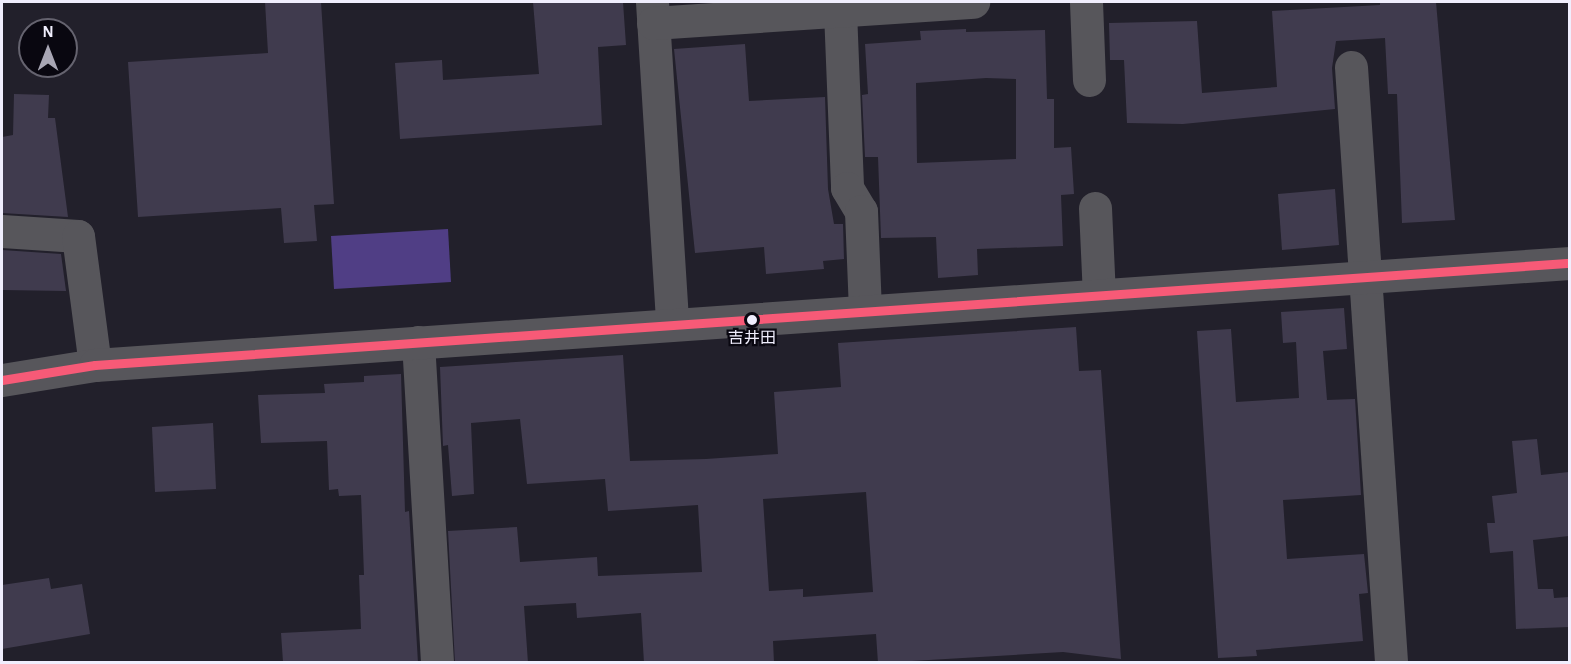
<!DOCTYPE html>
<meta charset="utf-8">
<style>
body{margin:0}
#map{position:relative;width:1571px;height:664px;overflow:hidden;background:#22202b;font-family:"Alegreya Sans","Noto Sans JP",sans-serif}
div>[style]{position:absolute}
.water>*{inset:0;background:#503e85}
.building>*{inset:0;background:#403b4e}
.minor>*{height:33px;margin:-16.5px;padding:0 16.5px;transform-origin:16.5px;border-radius:16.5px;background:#57565b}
.bus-1>*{height:9px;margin:-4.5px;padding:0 4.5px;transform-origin:4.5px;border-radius:4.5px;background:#f75a77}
.dots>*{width:16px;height:16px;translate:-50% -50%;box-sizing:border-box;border:3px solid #090710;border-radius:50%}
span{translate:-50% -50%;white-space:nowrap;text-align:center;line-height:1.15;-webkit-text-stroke:4.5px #090710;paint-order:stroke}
.bus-label{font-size:16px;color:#f0eefd}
.frame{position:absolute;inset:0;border:3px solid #f0eefd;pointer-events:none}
.north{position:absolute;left:18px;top:18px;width:60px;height:60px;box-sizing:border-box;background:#090710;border:2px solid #65636f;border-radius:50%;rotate:0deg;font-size:16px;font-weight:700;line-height:24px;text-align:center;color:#f0eefd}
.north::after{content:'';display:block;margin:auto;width:21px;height:27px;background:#a8a6b4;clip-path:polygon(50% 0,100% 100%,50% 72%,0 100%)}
</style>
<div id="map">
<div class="water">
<div style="clip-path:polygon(448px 229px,451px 282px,334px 289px,331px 236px)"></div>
</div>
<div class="building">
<div style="clip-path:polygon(265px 2px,321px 2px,334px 204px,314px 205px,317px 241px,284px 243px,281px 208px,138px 217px,128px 62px,268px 53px)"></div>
<div style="clip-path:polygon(533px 2px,623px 2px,626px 45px,598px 47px,602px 125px,400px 139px,395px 63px,442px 60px,443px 80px,539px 74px)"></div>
<div style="clip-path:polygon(1380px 2px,1436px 2px,1455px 220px,1402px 223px,1397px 94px,1388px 94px,1385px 38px,1336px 41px,1332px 68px,1335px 109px,1183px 124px,1127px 123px,1124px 60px,1110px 60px,1109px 23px,1197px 21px,1202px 93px,1277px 87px,1272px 11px,1380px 5px)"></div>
<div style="clip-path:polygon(evenodd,966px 29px,966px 32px,1045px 30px,1047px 99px,1054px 99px,1054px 148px,1071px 147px,1074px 194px,1061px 195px,1063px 246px,977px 249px,978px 275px,938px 278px,936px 237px,881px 238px,878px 157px,865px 157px,862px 95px,868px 94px,865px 44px,921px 40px,920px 31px,966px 29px,986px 78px,1016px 79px,1016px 159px,917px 163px,916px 83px,986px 78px)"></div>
<div style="clip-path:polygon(745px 44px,749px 101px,825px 97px,828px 189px,834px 224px,843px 224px,844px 259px,823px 261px,824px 269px,766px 274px,764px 247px,695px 253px,674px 49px)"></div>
<div style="clip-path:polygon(14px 94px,49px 95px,48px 118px,55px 118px,68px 217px,2px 213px,2px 137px,13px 135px)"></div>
<div style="clip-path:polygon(1335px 189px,1339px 245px,1282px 250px,1278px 194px)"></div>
<div style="clip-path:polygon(2px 250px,61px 254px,66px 291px,2px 290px)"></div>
<div style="clip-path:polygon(1344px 308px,1347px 349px,1323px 351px,1327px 400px,1355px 399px,1361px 495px,1283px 500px,1287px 559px,1364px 554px,1368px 593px,1359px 594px,1363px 641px,1256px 650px,1257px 656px,1218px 658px,1197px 331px,1231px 329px,1236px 402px,1299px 398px,1296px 342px,1283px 343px,1281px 312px)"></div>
<div style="clip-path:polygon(evenodd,1076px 327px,1079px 371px,1101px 370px,1121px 659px,1063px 652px,878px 663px,876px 634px,773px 641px,774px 663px,644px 663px,641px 613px,577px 618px,576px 603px,524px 606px,528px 663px,455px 663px,448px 531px,517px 527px,520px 562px,597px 557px,598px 576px,702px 572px,698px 505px,608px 511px,605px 479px,527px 484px,520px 419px,471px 423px,474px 494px,452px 496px,448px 445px,443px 446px,440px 367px,623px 355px,630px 461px,706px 459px,778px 454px,774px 392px,841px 387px,838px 343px,1076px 327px,866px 492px,873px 592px,803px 597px,803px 589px,769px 591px,763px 499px,866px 492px)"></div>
<div style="clip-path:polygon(401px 374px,405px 512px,409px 511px,418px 663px,283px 662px,281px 633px,361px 629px,359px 575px,364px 575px,361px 495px,339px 496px,338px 489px,329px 490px,327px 441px,261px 443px,258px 395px,325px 393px,324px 384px,364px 382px,364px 376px)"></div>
<div style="clip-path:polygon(213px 423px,216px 489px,155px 492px,152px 427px)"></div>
<div style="clip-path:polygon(1537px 439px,1541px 475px,1569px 472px,1569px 536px,1533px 540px,1538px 589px,1553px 589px,1554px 598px,1569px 597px,1569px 627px,1516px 629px,1513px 551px,1490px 553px,1487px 523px,1495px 523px,1492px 496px,1517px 493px,1512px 441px)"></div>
<div style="clip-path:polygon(49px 578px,51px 589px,82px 584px,90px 634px,2px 649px,2px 585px)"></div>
</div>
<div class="minor">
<div style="left:652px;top:2px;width:323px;rotate:86.4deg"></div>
<div style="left:1086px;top:2px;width:78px;rotate:87.8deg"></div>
<div style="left:840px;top:11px;width:177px;rotate:87.7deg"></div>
<div style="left:847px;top:188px;width:27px;rotate:59deg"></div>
<div style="left:861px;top:211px;width:100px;rotate:87.7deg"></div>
<div style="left:653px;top:23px;width:321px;rotate:-3.8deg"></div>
<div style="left:1351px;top:67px;width:596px;rotate:86.15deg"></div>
<div style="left:1095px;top:208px;width:87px;rotate:87.4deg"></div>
<div style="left:2px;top:231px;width:76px;rotate:3.8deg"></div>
<div style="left:78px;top:236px;width:130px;rotate:82.5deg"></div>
<div style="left:418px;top:342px;width:321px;rotate:86.6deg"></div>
<div style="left:2px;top:380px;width:94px;rotate:-9.2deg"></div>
<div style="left:95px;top:365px;width:1479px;rotate:-3.96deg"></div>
</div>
<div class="bus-1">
<div style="left:2px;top:380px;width:94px;rotate:-9.2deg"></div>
<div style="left:95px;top:365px;width:1479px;rotate:-3.96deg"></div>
</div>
<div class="dots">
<div style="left:752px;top:320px;background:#f0eefd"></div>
</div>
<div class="bus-label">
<span style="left:752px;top:338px">吉井田</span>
</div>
<div class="frame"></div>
<div class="north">N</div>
</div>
